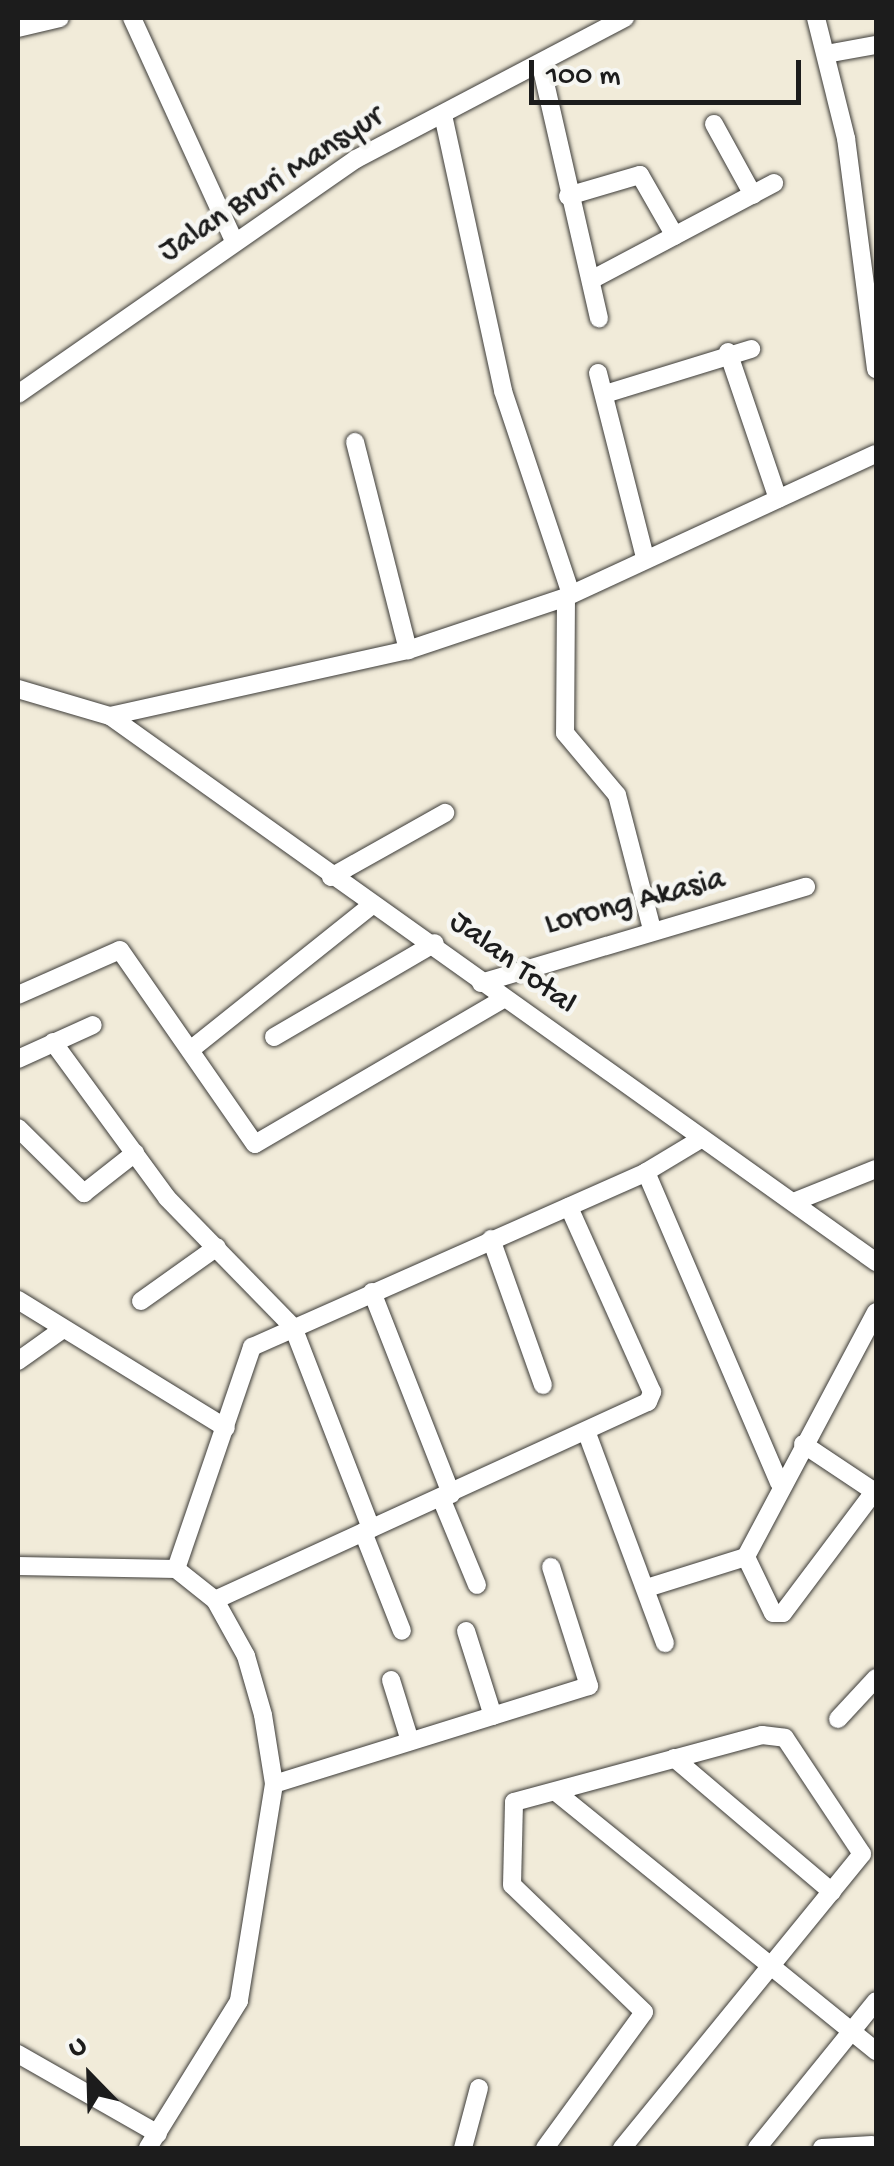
<!DOCTYPE html>
<style>
body{margin:0}
#map{position:relative;width:894px;height:2166px;overflow:hidden;background:#f1ebd9;font-family:"Gochi Hand",sans-serif}
div>[style]{position:absolute}
.roads{filter:drop-shadow(0 0 2px #3c3b38) drop-shadow(0 0 2px #3c3b38)}
.minor>*{height:18px;margin:-9px;padding:0 9px;transform-origin:9px;border-radius:9px;background:#fff}
span{translate:-50% -50%;white-space:nowrap;text-align:center;line-height:1.15;-webkit-text-stroke:9px #f6f6f2;paint-order:stroke}
.street-label{font-size:32px;color:#1c1c1c}
.frame{position:absolute;inset:0;border:20px solid #1c1c1c;pointer-events:none}
.north{position:absolute;left:40px;top:2026px;width:100px;height:100px;-webkit-text-stroke:8px #f6f6f2;paint-order:stroke;rotate:337deg;font-size:28px;font-weight:700;line-height:40px;text-align:center;color:#1c1c1c}
.north::after{content:'';display:block;margin:auto;width:35px;height:45px;background:#1c1c1c;clip-path:polygon(50% 0,100% 100%,50% 72%,0 100%)}
.scale{position:absolute;left:529px;top:60px;width:272px;height:45px;box-sizing:border-box;border:5px solid #1c1c1c;border-top:0;padding-left:12px;font-size:30px;line-height:35px;white-space:nowrap;color:#1c1c1c;-webkit-text-stroke:8px #f6f6f2;paint-order:stroke}
</style>
<div id="map">
<div class="roads">
<div class="minor">
<div style="left:132px;top:18px;width:245px;rotate:65.4deg"></div>
<div style="left:816px;top:18px;width:124px;rotate:76deg"></div>
<div style="left:846px;top:138px;width:233px;rotate:82.6deg"></div>
<div style="left:18px;top:28px;width:43px;rotate:-13.4deg"></div>
<div style="left:826px;top:54px;width:51px;rotate:-10.2deg"></div>
<div style="left:541px;top:65px;width:260px;rotate:77.1deg"></div>
<div style="left:443px;top:115px;width:282px;rotate:77.7deg"></div>
<div style="left:503px;top:391px;width:214px;rotate:71.5deg"></div>
<div style="left:714px;top:124px;width:81px;rotate:61.2deg"></div>
<div style="left:568px;top:196px;width:75px;rotate:-16.3deg"></div>
<div style="left:640px;top:175px;width:70px;rotate:60.2deg"></div>
<div style="left:593px;top:279px;width:205px;rotate:-27.9deg"></div>
<div style="left:728px;top:352px;width:155px;rotate:71.2deg"></div>
<div style="left:598px;top:373px;width:191px;rotate:75.7deg"></div>
<div style="left:18px;top:394px;width:412px;rotate:-34.8deg"></div>
<div style="left:356px;top:159px;width:304px;rotate:-27.7deg"></div>
<div style="left:605px;top:394px;width:153px;rotate:-17.1deg"></div>
<div style="left:355px;top:442px;width:215px;rotate:75.7deg"></div>
<div style="left:566px;top:597px;width:136px;rotate:90.4deg"></div>
<div style="left:565px;top:733px;width:81px;rotate:50deg"></div>
<div style="left:617px;top:795px;width:138px;rotate:75.4deg"></div>
<div style="left:18px;top:689px;width:96px;rotate:16.4deg"></div>
<div style="left:110px;top:716px;width:305px;rotate:-12.5deg"></div>
<div style="left:408px;top:650px;width:167px;rotate:-18.5deg"></div>
<div style="left:566px;top:597px;width:341px;rotate:-24.8deg"></div>
<div style="left:110px;top:716px;width:941px;rotate:35.48deg"></div>
<div style="left:331px;top:877px;width:131px;rotate:-29.3deg"></div>
<div style="left:481px;top:983px;width:339px;rotate:-16.5deg"></div>
<div style="left:18px;top:995px;width:111px;rotate:-23.8deg"></div>
<div style="left:120px;top:950px;width:236px;rotate:55.2deg"></div>
<div style="left:255px;top:1144px;width:284px;rotate:-30.3deg"></div>
<div style="left:274px;top:1037px;width:186px;rotate:-30.3deg"></div>
<div style="left:53px;top:1042px;width:193px;rotate:53.8deg"></div>
<div style="left:167px;top:1198px;width:180px;rotate:45.7deg"></div>
<div style="left:293px;top:1327px;width:216px;rotate:68.8deg"></div>
<div style="left:194px;top:1047px;width:229px;rotate:-38.6deg"></div>
<div style="left:18px;top:1059px;width:82px;rotate:-24.4deg"></div>
<div style="left:18px;top:1128px;width:93px;rotate:44.6deg"></div>
<div style="left:84px;top:1193px;width:65px;rotate:-38.1deg"></div>
<div style="left:646px;top:1172px;width:338px;rotate:66.8deg"></div>
<div style="left:796px;top:1201px;width:86px;rotate:-21.8deg"></div>
<div style="left:491px;top:1239px;width:155px;rotate:70.4deg"></div>
<div style="left:372px;top:1292px;width:217px;rotate:68.6deg"></div>
<div style="left:18px;top:1300px;width:244px;rotate:31.6deg"></div>
<div style="left:141px;top:1301px;width:93px;rotate:-35.4deg"></div>
<div style="left:876px;top:1312px;width:277px;rotate:118deg"></div>
<div style="left:746px;top:1557px;width:62px;rotate:64.3deg"></div>
<div style="left:773px;top:1613px;width:10px"></div>
<div style="left:783px;top:1613px;width:155px;rotate:-53.1deg"></div>
<div style="left:18px;top:1361px;width:52px;rotate:-35.5deg"></div>
<div style="left:588px;top:1436px;width:221px;rotate:69.6deg"></div>
<div style="left:803px;top:1444px;width:87px;rotate:33.7deg"></div>
<div style="left:441px;top:1498px;width:94px;rotate:67.5deg"></div>
<div style="left:363px;top:1532px;width:106px;rotate:68.5deg"></div>
<div style="left:18px;top:1566px;width:158px;rotate:1.1deg"></div>
<div style="left:176px;top:1569px;width:50px;rotate:38.5deg"></div>
<div style="left:215px;top:1600px;width:64px;rotate:61deg"></div>
<div style="left:246px;top:1656px;width:61px;rotate:73.9deg"></div>
<div style="left:263px;top:1715px;width:70px;rotate:80.9deg"></div>
<div style="left:274px;top:1784px;width:220px;rotate:99.2deg"></div>
<div style="left:239px;top:2001px;width:173px;rotate:121.8deg"></div>
<div style="left:176px;top:1569px;width:235px;rotate:-71.1deg"></div>
<div style="left:252px;top:1347px;width:431px;rotate:-23.9deg"></div>
<div style="left:646px;top:1172px;width:64px;rotate:-31deg"></div>
<div style="left:647px;top:1588px;width:104px;rotate:-17.4deg"></div>
<div style="left:215px;top:1600px;width:476px;rotate:-24.6deg"></div>
<div style="left:648px;top:1402px;width:11px;rotate:-68deg"></div>
<div style="left:652px;top:1392px;width:203px;rotate:-114.2deg"></div>
<div style="left:466px;top:1631px;width:89px;rotate:72.4deg"></div>
<div style="left:391px;top:1680px;width:64px;rotate:72.7deg"></div>
<div style="left:838px;top:1719px;width:56px;rotate:-47.2deg"></div>
<div style="left:674px;top:1758px;width:207px;rotate:40.3deg"></div>
<div style="left:274px;top:1784px;width:330px;rotate:-17.3deg"></div>
<div style="left:589px;top:1686px;width:125px;rotate:-107.7deg"></div>
<div style="left:556px;top:1792px;width:412px;rotate:39deg"></div>
<div style="left:18px;top:2054px;width:161px;rotate:29.7deg"></div>
<div style="left:463px;top:2148px;width:62px;rotate:-75.1deg"></div>
<div style="left:545px;top:2148px;width:168px;rotate:-53.9deg"></div>
<div style="left:644px;top:2012px;width:183px;rotate:-136.1deg"></div>
<div style="left:512px;top:1885px;width:83px;rotate:-88.6deg"></div>
<div style="left:514px;top:1802px;width:257px;rotate:-15.1deg"></div>
<div style="left:762px;top:1735px;width:23px;rotate:7deg"></div>
<div style="left:785px;top:1738px;width:139px;rotate:56.4deg"></div>
<div style="left:862px;top:1854px;width:380px;rotate:129.2deg"></div>
<div style="left:757px;top:2148px;width:189px;rotate:-51deg"></div>
<div style="left:822px;top:2148px;width:50px;rotate:-3.4deg"></div>
</div>
</div>
<div class="street-label">
<span style="left:272px;top:185px;rotate:-33deg">Jalan Bruri Mansyur</span>
<span style="left:635px;top:903px;rotate:-15deg">Lorong Akasia</span>
<span style="left:512px;top:964px;rotate:37deg">Jalan Total</span>
</div>
<div class="frame"></div>
<div class="north">U</div>
<div class="scale">100 m</div>
</div>
